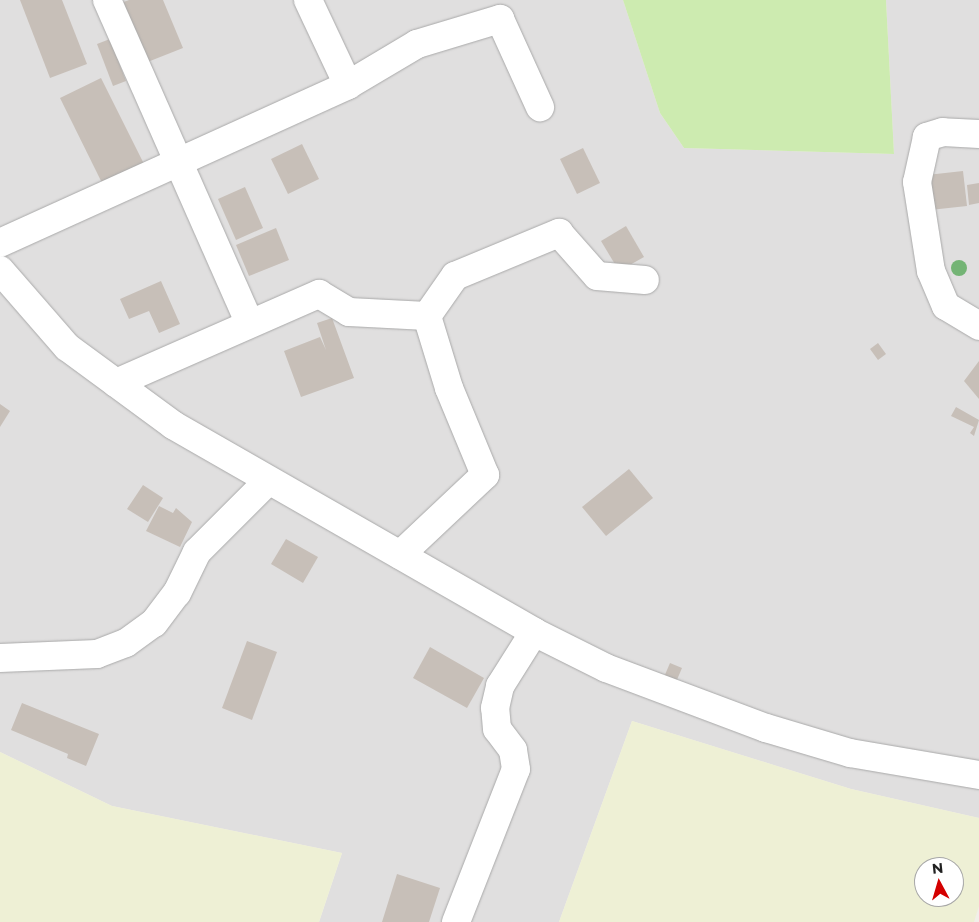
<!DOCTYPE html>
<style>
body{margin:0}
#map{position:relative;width:979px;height:922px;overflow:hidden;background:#f2efe9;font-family:Montserrat,sans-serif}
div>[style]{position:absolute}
.residential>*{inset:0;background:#e0dfdf}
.farmland>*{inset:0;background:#eef0d5}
.grass>*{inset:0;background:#cdebb0}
.building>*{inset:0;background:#c7bfb8}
.roads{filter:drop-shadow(0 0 1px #a9a9a9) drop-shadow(0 0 1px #a9a9a9)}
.minor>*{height:28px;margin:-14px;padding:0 14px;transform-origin:14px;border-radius:14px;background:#fff}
.trees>*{width:16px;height:16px;margin:-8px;border-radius:50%;background:#74b475}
span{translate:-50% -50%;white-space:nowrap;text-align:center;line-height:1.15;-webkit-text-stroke:4.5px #fff;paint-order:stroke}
.north{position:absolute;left:914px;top:857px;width:50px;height:50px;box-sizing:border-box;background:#fff;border:1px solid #a7a7a7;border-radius:50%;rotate:354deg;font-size:14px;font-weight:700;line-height:20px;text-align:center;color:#222}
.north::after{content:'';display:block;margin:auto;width:18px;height:22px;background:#d40000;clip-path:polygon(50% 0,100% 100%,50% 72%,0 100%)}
</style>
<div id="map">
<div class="residential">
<div style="clip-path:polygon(0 0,623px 0,660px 113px,684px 148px,894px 154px,886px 0,979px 0,979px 818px,851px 789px,632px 721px,559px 922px,319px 922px,342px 853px,112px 806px,0 752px)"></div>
</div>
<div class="farmland">
<div style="clip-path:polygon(evenodd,632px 721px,851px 789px,979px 818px,979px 906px,974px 922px,559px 922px,632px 721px,924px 867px,954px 867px,954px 897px,924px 897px,924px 867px)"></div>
<div style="clip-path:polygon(0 752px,112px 806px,342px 853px,319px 922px,0 922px)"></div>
</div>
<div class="grass">
<div style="clip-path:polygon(623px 0,886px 0,894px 154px,684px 148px,660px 113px)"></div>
</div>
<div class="building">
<div style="clip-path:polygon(20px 0,62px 0,87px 64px,50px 78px)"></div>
<div style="clip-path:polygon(129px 0,163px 0,183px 48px,145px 63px,121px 3px)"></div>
<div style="clip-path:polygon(110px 39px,126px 81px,113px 86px,97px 44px)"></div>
<div style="clip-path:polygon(101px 78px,147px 170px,106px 191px,60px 98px)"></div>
<div style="clip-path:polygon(302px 144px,319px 179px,288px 194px,271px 159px)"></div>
<div style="clip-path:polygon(583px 148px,600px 183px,577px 194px,560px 159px)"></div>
<div style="clip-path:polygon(963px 171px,967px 206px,930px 210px,927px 175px)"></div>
<div style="clip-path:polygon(979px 183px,979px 203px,969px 205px,967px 185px)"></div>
<div style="clip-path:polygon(245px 187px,263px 228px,236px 240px,218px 199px)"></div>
<div style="clip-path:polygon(626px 226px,644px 257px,619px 271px,601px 241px)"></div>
<div style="clip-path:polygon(276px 228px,289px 260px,249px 276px,236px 245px)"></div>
<div style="clip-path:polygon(161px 281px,180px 324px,159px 333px,149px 311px,129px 319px,120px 299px)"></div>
<div style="clip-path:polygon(332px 318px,354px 378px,301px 397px,284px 351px,320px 337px,326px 350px,317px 323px)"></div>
<div style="clip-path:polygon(878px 343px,886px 354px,878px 360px,870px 349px)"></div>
<div style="clip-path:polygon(979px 361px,979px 399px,964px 381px)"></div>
<div style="clip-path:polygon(0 404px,10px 411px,0 427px)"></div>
<div style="clip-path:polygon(956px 407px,979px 420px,974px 436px,970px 433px,974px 427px,951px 416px)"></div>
<div style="clip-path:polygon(629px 469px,653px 498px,606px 536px,582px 507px)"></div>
<div style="clip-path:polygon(143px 485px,163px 498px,148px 522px,127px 509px)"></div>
<div style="clip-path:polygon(159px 506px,173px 513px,176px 508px,192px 522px,180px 547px,146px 531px)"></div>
<div style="clip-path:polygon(286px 539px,318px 557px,303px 583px,271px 564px)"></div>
<div style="clip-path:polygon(247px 641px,277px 652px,252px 720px,222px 708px)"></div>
<div style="clip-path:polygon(430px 647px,484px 678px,467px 708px,413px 678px)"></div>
<div style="clip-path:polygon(670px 663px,682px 668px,676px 682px,664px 677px)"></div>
<div style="clip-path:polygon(22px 703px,99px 734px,86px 766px,67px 758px,68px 754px,11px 730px)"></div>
<div style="clip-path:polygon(397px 874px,440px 888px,429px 922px,382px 922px)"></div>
</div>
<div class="roads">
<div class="minor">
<div style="left:107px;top:0;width:352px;rotate:66.2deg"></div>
<div style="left:308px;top:0;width:94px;rotate:64.8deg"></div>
<div style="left:979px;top:134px;width:36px;rotate:-177deg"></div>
<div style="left:943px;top:132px;width:17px;rotate:163deg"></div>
<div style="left:927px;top:137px;width:46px;rotate:102.5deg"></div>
<div style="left:917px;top:182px;width:90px;rotate:81.1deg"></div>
<div style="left:931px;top:271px;width:38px;rotate:67deg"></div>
<div style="left:946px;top:306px;width:39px;rotate:31deg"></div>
<div style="left:0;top:243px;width:382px;rotate:-24.4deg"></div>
<div style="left:348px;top:85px;width:80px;rotate:-30.7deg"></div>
<div style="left:417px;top:44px;width:87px;rotate:-16.8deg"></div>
<div style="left:500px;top:19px;width:97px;rotate:65.6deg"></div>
<div style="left:0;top:270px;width:102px;rotate:49deg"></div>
<div style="left:67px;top:347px;width:132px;rotate:36.3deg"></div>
<div style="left:173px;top:425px;width:416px;rotate:29.8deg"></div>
<div style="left:534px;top:632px;width:80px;rotate:26.6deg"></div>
<div style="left:606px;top:668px;width:171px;rotate:20.6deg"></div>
<div style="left:766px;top:728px;width:88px;rotate:16.6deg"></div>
<div style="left:850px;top:753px;width:131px;rotate:9.7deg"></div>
<div style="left:116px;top:383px;width:222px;rotate:-23.7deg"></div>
<div style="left:319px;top:294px;width:35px;rotate:31deg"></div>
<div style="left:349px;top:312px;width:78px;rotate:2.9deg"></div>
<div style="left:400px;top:555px;width:117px;rotate:-43.3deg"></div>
<div style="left:485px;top:475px;width:94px;rotate:-112.5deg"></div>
<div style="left:449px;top:388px;width:75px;rotate:-107deg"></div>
<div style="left:427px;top:316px;width:49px;rotate:-55deg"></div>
<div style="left:455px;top:276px;width:113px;rotate:-22.5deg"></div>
<div style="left:559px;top:233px;width:57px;rotate:48.5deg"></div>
<div style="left:597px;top:276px;width:48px;rotate:4.8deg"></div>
<div style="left:0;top:658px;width:97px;rotate:-2.4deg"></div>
<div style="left:97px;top:654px;width:31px;rotate:-21deg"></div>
<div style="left:126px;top:643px;width:34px;rotate:-36deg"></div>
<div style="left:154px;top:623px;width:38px;rotate:-53deg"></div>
<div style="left:177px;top:593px;width:46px;rotate:-64deg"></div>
<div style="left:197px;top:552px;width:100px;rotate:-45deg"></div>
<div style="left:456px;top:922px;width:164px;rotate:-68.6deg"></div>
<div style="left:516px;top:769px;width:19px;rotate:-99deg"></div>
<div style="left:513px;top:750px;width:26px;rotate:-127deg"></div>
<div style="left:497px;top:729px;width:21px;rotate:-95deg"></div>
<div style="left:495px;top:708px;width:23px;rotate:-77deg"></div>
<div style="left:500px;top:686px;width:64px;rotate:-57.8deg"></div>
</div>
</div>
<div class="trees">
<div style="left:959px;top:268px"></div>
</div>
<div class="north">N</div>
</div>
